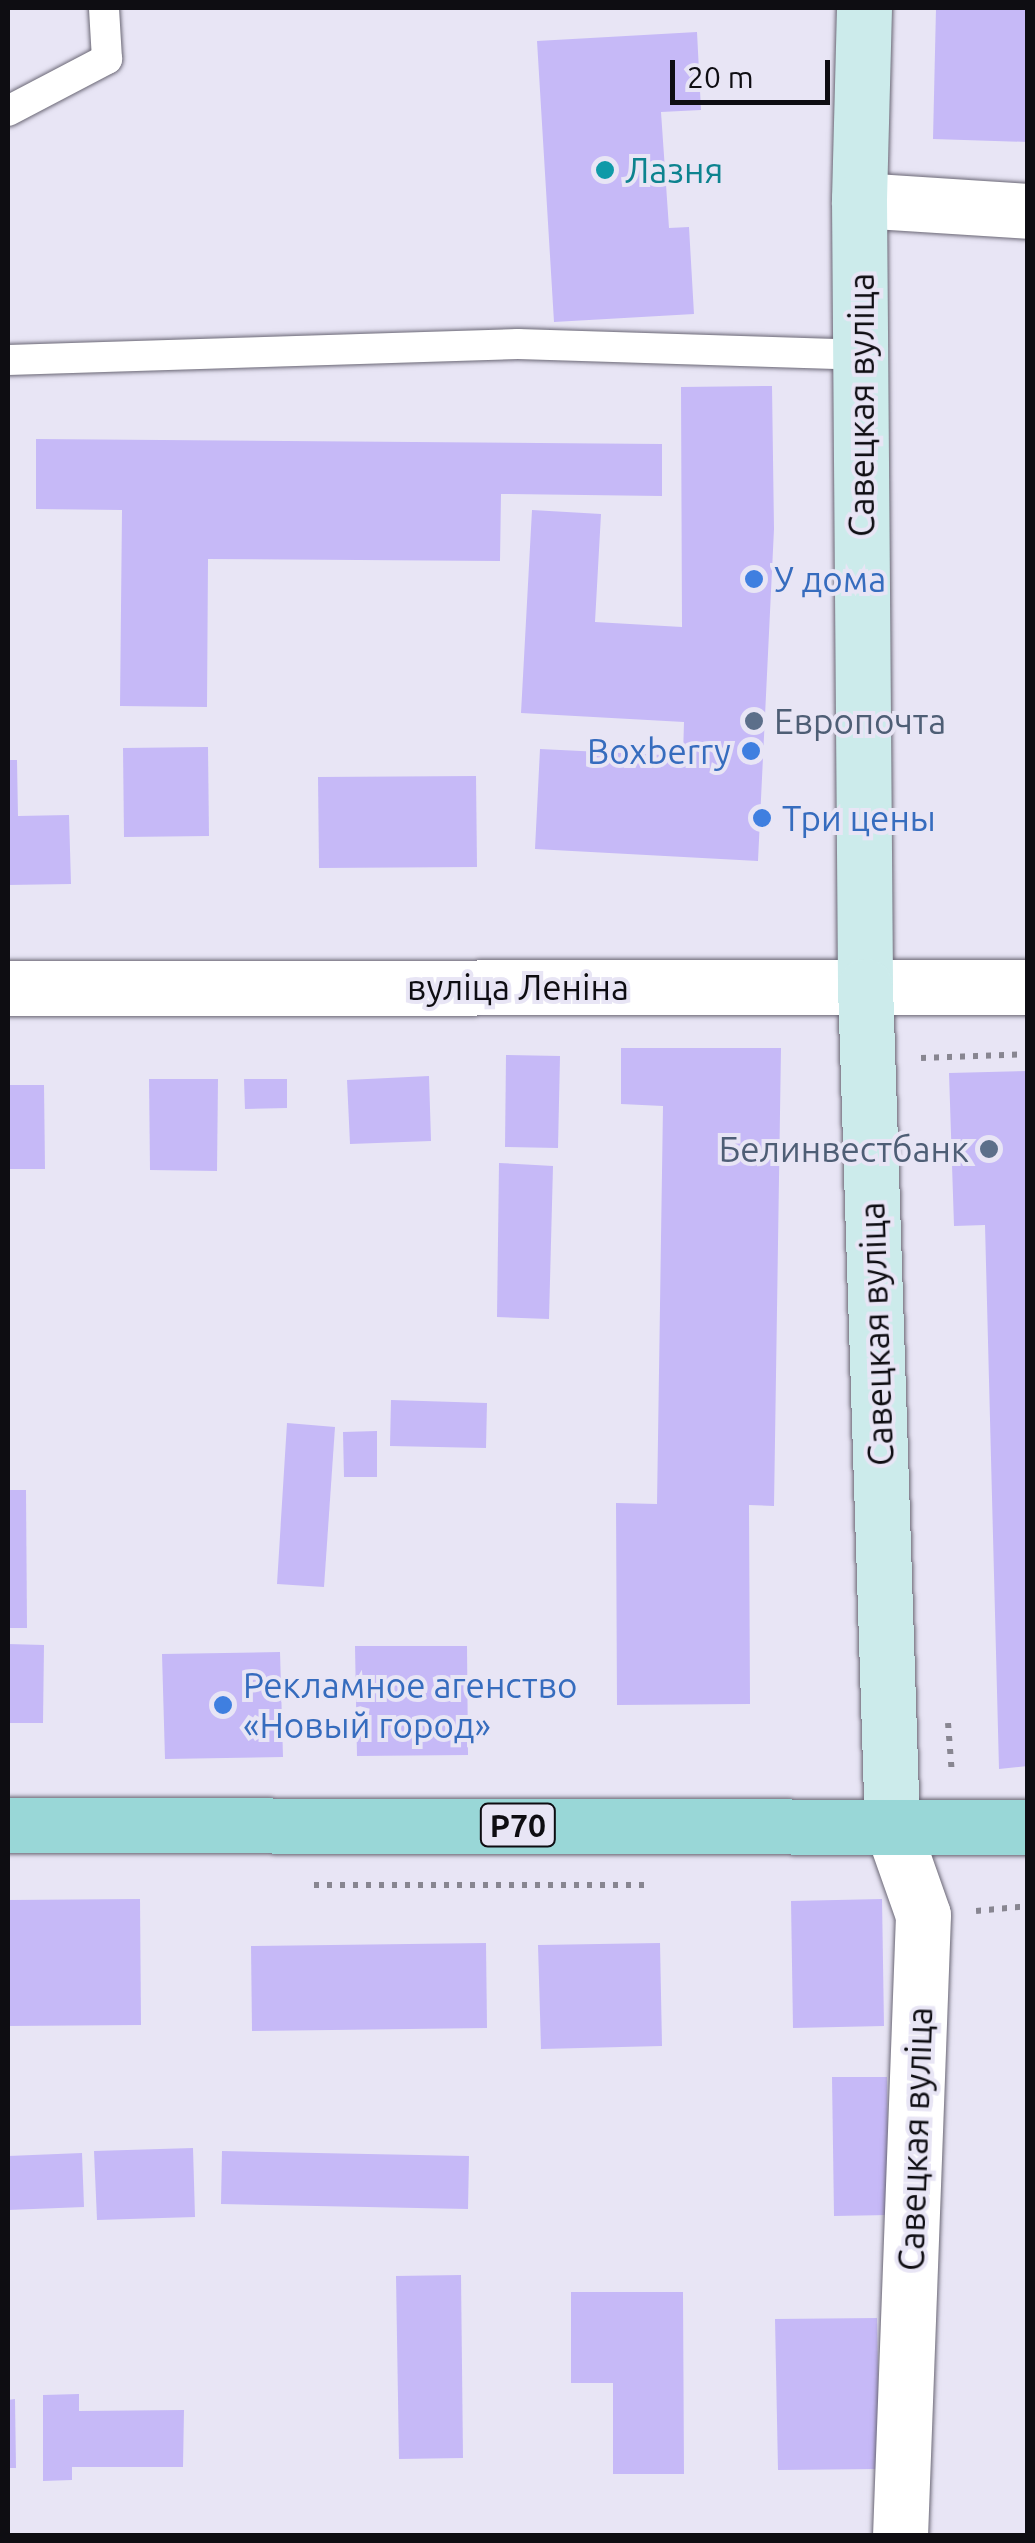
<!DOCTYPE html>
<meta charset="utf-8">
<style>
body{margin:0}
#map{position:relative;width:1035px;height:2543px;overflow:hidden;background:#e8e5f5;font-family:Ubuntu,sans-serif}
div>[style]{position:absolute}
.building>*{inset:0;background:#c6b9f7}
.path>*{height:6px;margin-top:-3px;transform-origin:0;background:repeating-linear-gradient(90deg,#888691 0 5px,transparent 0 13px)}
.roads{filter:drop-shadow(0 0 2px #6a6775) drop-shadow(0 0 2px #6a6775)}
.lane>*{height:30px;margin:-15px;padding:0 15px;transform-origin:15px;border-radius:15px;background:#fff}
.street>*{height:55px;margin:-27.5px;padding:0 27.5px;transform-origin:27.5px;border-radius:27.5px;background:#fff}
.secondary>*{height:55px;margin:-27.5px;padding:0 27.5px;transform-origin:27.5px;border-radius:27.5px;background:#ccebeb}
.primary>*{height:55px;margin:-27.5px;padding:0 27.5px;transform-origin:27.5px;border-radius:27.5px;background:#99d7d7}
.dots>*{width:28px;height:28px;translate:-50% -50%;box-sizing:border-box;border:5px solid #e8e5f5;border-radius:50%}
span{translate:-50% -50%;white-space:nowrap;text-align:center;line-height:1.15;-webkit-text-stroke:8px #e8e5f5;paint-order:stroke}
.shield-label span{padding:2px 8px;background:#e8e5f5;border:2px solid;border-radius:8px;-webkit-text-stroke-width:0}
.shield-label{font-size:32px;color:#0e0d12;font-weight:700}
.culture-label{font-size:35px;color:#0d838f}
.left{translate:0 -50%;text-align:left}
.street-label{font-size:35px;color:#0e0d12}
.shop-label{font-size:35px;color:#366cbe}
.right{translate:-100% -50%;text-align:right}
.service-label{font-size:35px;color:#4e5e75}
.frame{position:absolute;inset:0;border:10px solid #0e0d12;pointer-events:none}
.scale{position:absolute;left:670px;top:60px;width:160px;height:45px;box-sizing:border-box;border:5px solid #0e0d12;border-top:0;padding-left:12px;font-size:30px;line-height:35px;white-space:nowrap;color:#0e0d12;-webkit-text-stroke:8px #e8e5f5;paint-order:stroke}
</style>
<div id="map">
<div class="building">
<div style="clip-path:polygon(936px 8px,1028px 8px,1028px 142px,933px 139px)"></div>
<div style="clip-path:polygon(697px 32px,701px 110px,661px 112px,669px 228px,689px 227px,694px 314px,554px 322px,537px 41px)"></div>
<div style="clip-path:polygon(772px 386px,774px 529px,758px 861px,535px 849px,540px 749px,683px 756px,684px 722px,521px 713px,532px 510px,601px 514px,595px 622px,682px 627px,681px 387px)"></div>
<div style="clip-path:polygon(36px 439px,662px 444px,662px 496px,501px 494px,500px 561px,208px 559px,207px 707px,120px 706px,122px 510px,36px 509px)"></div>
<div style="clip-path:polygon(208px 747px,209px 836px,124px 837px,123px 748px)"></div>
<div style="clip-path:polygon(8px 760px,17px 760px,18px 816px,69px 815px,71px 884px,8px 885px)"></div>
<div style="clip-path:polygon(476px 776px,477px 867px,319px 868px,318px 777px)"></div>
<div style="clip-path:polygon(621px 1048px,781px 1048px,774px 1506px,749px 1505px,750px 1704px,617px 1705px,616px 1503px,657px 1504px,663px 1106px,621px 1104px)"></div>
<div style="clip-path:polygon(506px 1055px,560px 1056px,558px 1148px,505px 1147px)"></div>
<div style="clip-path:polygon(1028px 1071px,1028px 1766px,999px 1769px,985px 1225px,954px 1226px,949px 1073px)"></div>
<div style="clip-path:polygon(429px 1076px,431px 1141px,350px 1144px,347px 1080px)"></div>
<div style="clip-path:polygon(149px 1079px,218px 1079px,217px 1171px,150px 1170px)"></div>
<div style="clip-path:polygon(244px 1079px,287px 1079px,287px 1108px,245px 1109px)"></div>
<div style="clip-path:polygon(8px 1085px,44px 1085px,45px 1169px,8px 1169px)"></div>
<div style="clip-path:polygon(499px 1163px,553px 1166px,549px 1319px,497px 1317px)"></div>
<div style="clip-path:polygon(391px 1400px,487px 1403px,486px 1448px,390px 1446px)"></div>
<div style="clip-path:polygon(287px 1423px,335px 1427px,324px 1587px,277px 1584px)"></div>
<div style="clip-path:polygon(377px 1431px,377px 1477px,344px 1477px,343px 1432px)"></div>
<div style="clip-path:polygon(8px 1490px,26px 1490px,27px 1628px,8px 1628px)"></div>
<div style="clip-path:polygon(8px 1644px,44px 1645px,43px 1723px,8px 1723px)"></div>
<div style="clip-path:polygon(355px 1646px,467px 1646px,468px 1755px,357px 1756px)"></div>
<div style="clip-path:polygon(280px 1652px,283px 1757px,165px 1759px,162px 1654px)"></div>
<div style="clip-path:polygon(140px 1899px,141px 2025px,8px 2026px,8px 1900px)"></div>
<div style="clip-path:polygon(882px 1899px,884px 2026px,793px 2028px,791px 1901px)"></div>
<div style="clip-path:polygon(486px 1943px,487px 2028px,252px 2031px,251px 1946px)"></div>
<div style="clip-path:polygon(660px 1943px,662px 2046px,541px 2049px,538px 1945px)"></div>
<div style="clip-path:polygon(832px 2077px,887px 2077px,889px 2215px,834px 2216px)"></div>
<div style="clip-path:polygon(193px 2148px,195px 2217px,97px 2220px,94px 2151px)"></div>
<div style="clip-path:polygon(222px 2151px,469px 2156px,468px 2209px,221px 2204px)"></div>
<div style="clip-path:polygon(82px 2153px,84px 2207px,8px 2210px,8px 2156px)"></div>
<div style="clip-path:polygon(461px 2275px,463px 2458px,399px 2459px,396px 2276px)"></div>
<div style="clip-path:polygon(571px 2292px,683px 2292px,684px 2474px,613px 2474px,613px 2383px,571px 2383px)"></div>
<div style="clip-path:polygon(877px 2318px,880px 2469px,778px 2470px,775px 2319px)"></div>
<div style="clip-path:polygon(79px 2394px,79px 2411px,184px 2410px,183px 2467px,72px 2467px,72px 2480px,43px 2481px,43px 2395px)"></div>
<div style="clip-path:polygon(15px 2399px,16px 2468px,8px 2468px,8px 2400px)"></div>
</div>
<div class="path">
<div style="left:921px;top:1058px;width:107px;rotate:-2.1deg"></div>
<div style="left:948px;top:1723px;width:52px;rotate:85.6deg"></div>
<div style="left:314px;top:1885px;width:337px"></div>
<div style="left:976px;top:1911px;width:52px;rotate:-5.5deg"></div>
</div>
<div class="roads">
<div class="lane">
<div style="left:8px;top:111px;width:112px;rotate:-27.7deg"></div>
<div style="left:107px;top:59px;width:51px;rotate:-93.4deg"></div>
<div style="left:8px;top:360px;width:510px;rotate:-1.8deg"></div>
<div style="left:518px;top:344px;width:342px;rotate:1.8deg"></div>
</div>
<div class="street">
<div style="left:859px;top:200px;width:169px;rotate:3.7deg"></div>
<div style="left:8px;top:988px;width:1020px;rotate:-0.06deg"></div>
<div style="left:892px;top:1827px;width:93px;rotate:70.6deg"></div>
<div style="left:923px;top:1915px;width:621px;rotate:92.12deg"></div>
</div>
<div class="secondary">
<div style="left:864px;top:8px;width:192px;rotate:91.5deg"></div>
<div style="left:859px;top:200px;width:786px;rotate:89.56deg"></div>
<div style="left:865px;top:986px;width:841px;rotate:88.16deg"></div>
</div>
<div class="primary">
<div style="left:8px;top:1825px;width:1020px;rotate:0.11deg"></div>
</div>
</div>
<div class="dots">
<div style="left:605px;top:170px;background:#0f9aa8"></div>
<div style="left:754px;top:579px;background:#3f7fe0"></div>
<div style="left:754px;top:721px;background:#5c6f8a"></div>
<div style="left:751px;top:751px;background:#3f7fe0"></div>
<div style="left:762px;top:818px;background:#3f7fe0"></div>
<div style="left:989px;top:1149px;background:#5c6f8a"></div>
<div style="left:223px;top:1705px;background:#3f7fe0"></div>
</div>
<div class="shield-label">
<span style="left:518px;top:1825px">Р70</span>
</div>
<div class="culture-label">
<span class="left" style="left:625px;top:170px">Лазня</span>
</div>
<div class="street-label">
<span style="left:861px;top:405px;rotate:-90deg">Савецкая вуліца</span>
<span style="left:518px;top:987px">вуліца Леніна</span>
<span style="left:876px;top:1334px;rotate:-92deg">Савецкая вуліца</span>
<span style="left:915px;top:2139px;rotate:-88deg">Савецкая вуліца</span>
</div>
<div class="shop-label">
<span class="left" style="left:774px;top:579px">У дома</span>
<span class="right" style="left:731px;top:751px">Boxberry</span>
<span class="left" style="left:782px;top:818px">Три цены</span>
<span class="left" style="left:243px;top:1705px">Рекламное агенство<br>«Новый город»</span>
</div>
<div class="service-label">
<span class="left" style="left:774px;top:721px">Европочта</span>
<span class="right" style="left:969px;top:1149px">Белинвестбанк</span>
</div>
<div class="frame"></div>
<div class="scale">20 m</div>
</div>
